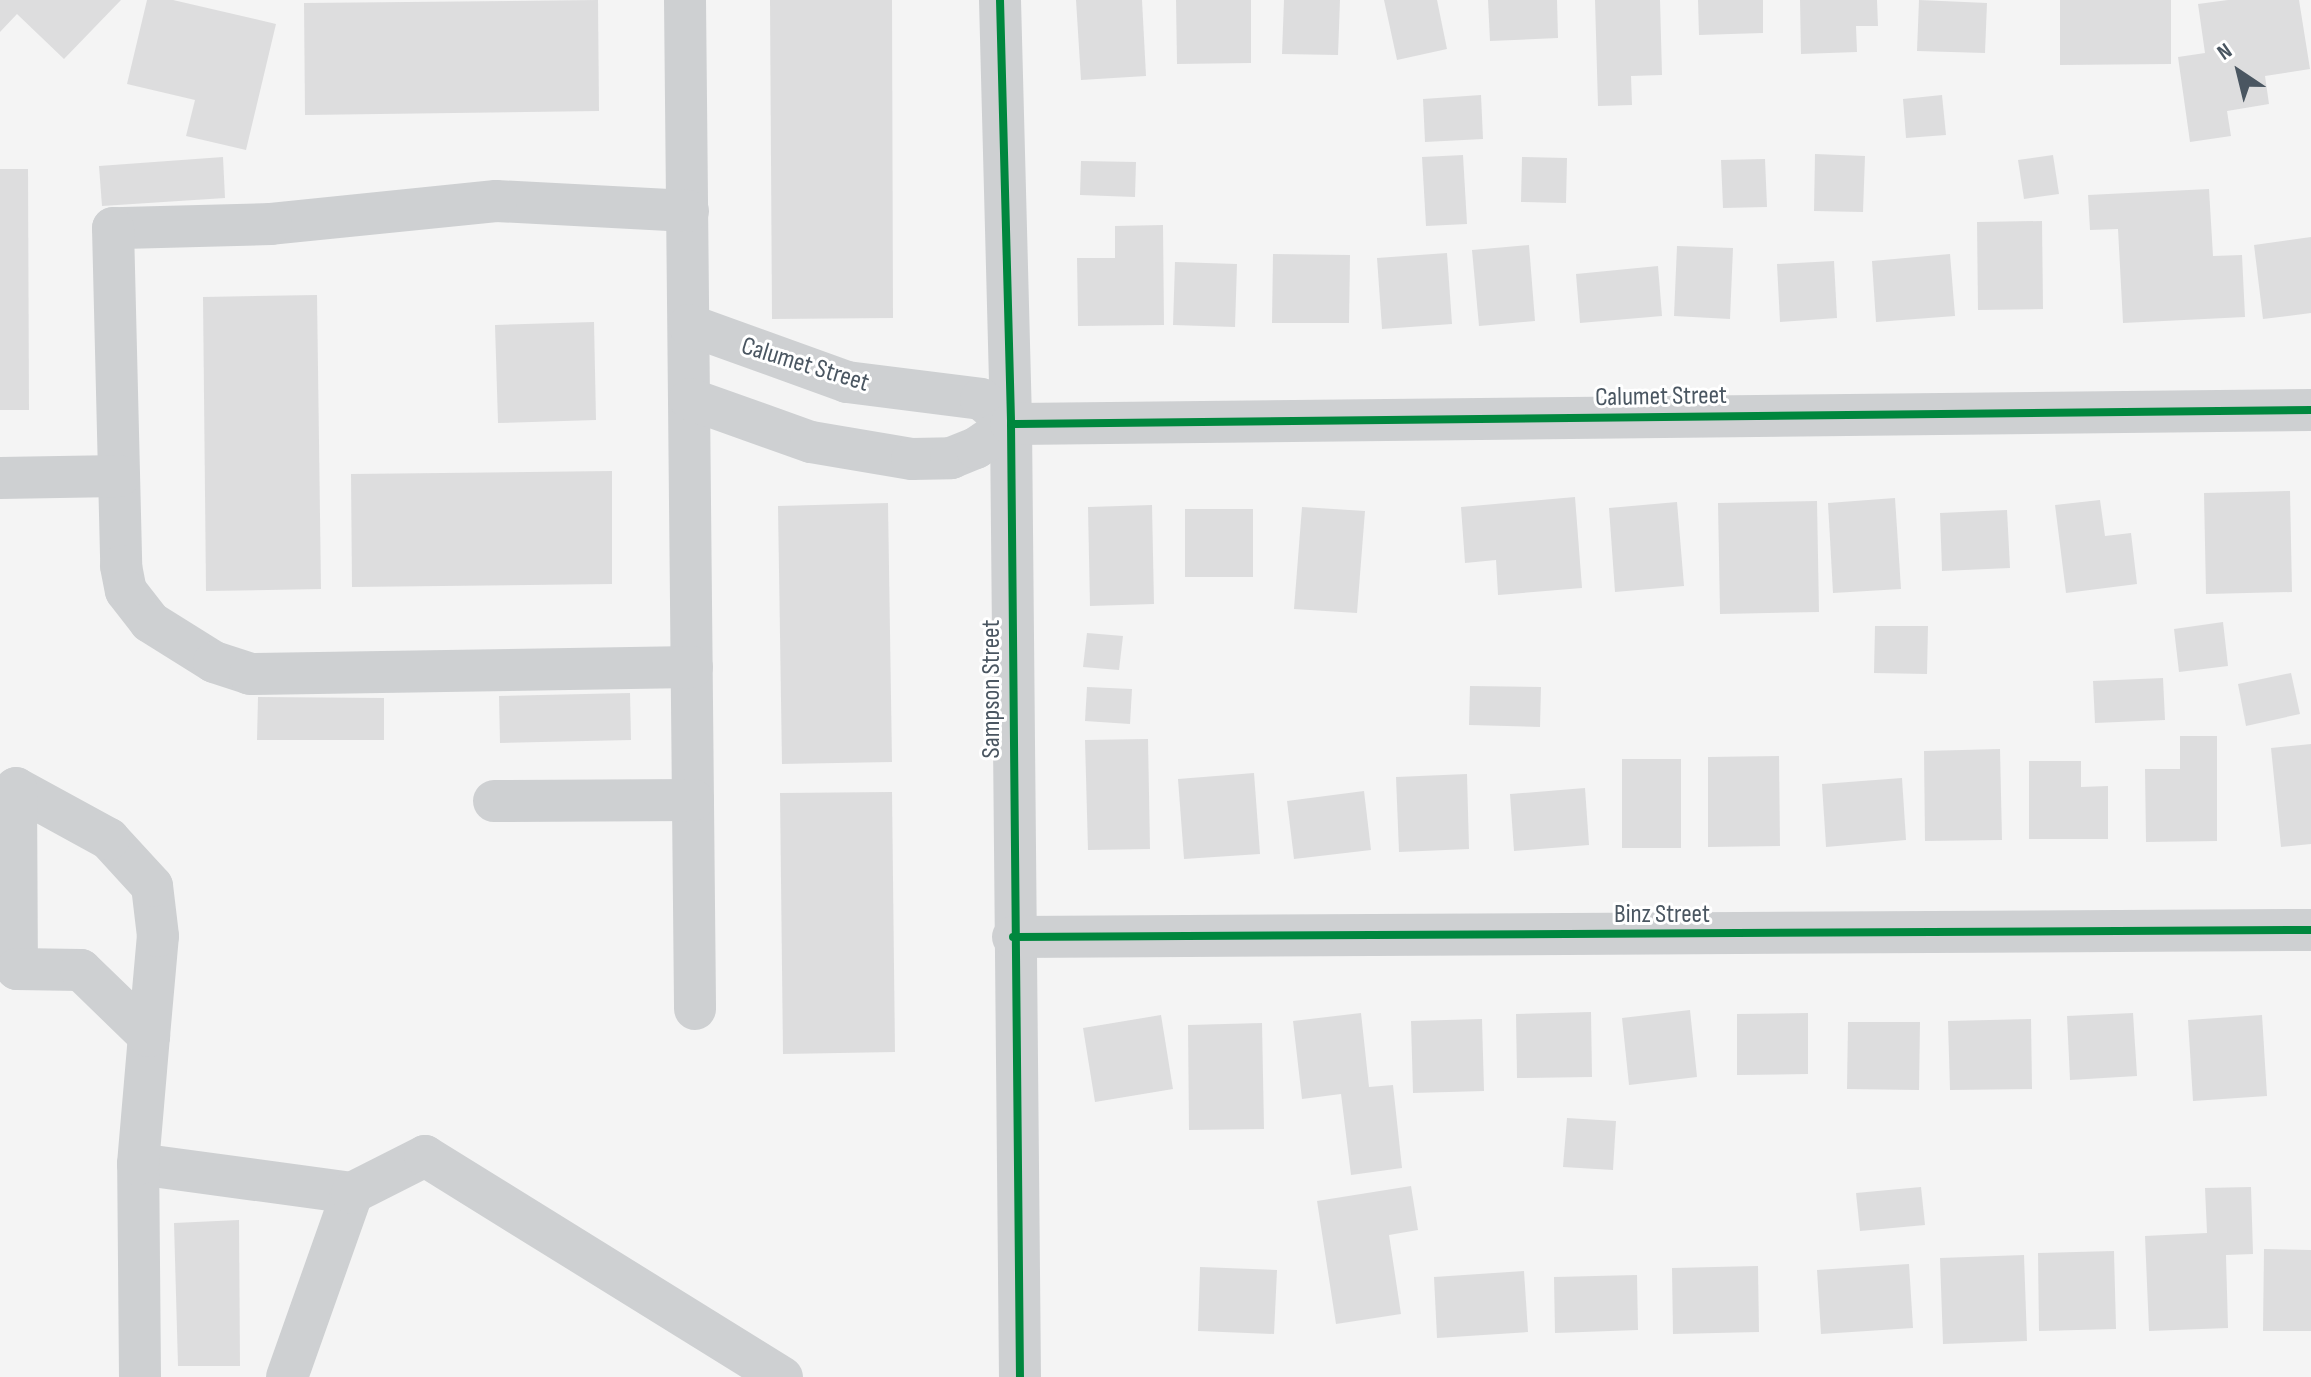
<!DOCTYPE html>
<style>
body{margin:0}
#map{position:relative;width:2311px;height:1377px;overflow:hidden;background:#f4f4f4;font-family:"Sofia Sans Condensed",sans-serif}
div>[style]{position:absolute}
.building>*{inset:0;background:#ddddde}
.minor>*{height:42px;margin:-21px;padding:0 21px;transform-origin:21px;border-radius:21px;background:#ced0d2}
.cycleway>*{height:8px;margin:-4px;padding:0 4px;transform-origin:4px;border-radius:4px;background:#00873e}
span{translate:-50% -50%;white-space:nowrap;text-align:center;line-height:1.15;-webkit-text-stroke:6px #fff;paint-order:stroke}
.street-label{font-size:26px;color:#4a5661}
.north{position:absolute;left:2199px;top:32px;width:80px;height:80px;-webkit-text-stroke:6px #fff;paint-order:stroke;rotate:325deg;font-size:22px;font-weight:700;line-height:32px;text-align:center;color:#4a5661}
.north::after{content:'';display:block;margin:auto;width:28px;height:36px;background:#4a5661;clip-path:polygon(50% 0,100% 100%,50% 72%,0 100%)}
</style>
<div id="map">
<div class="building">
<div style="clip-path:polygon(0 0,121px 0,64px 59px,17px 14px,0 32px)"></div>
<div style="clip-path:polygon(147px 0,173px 0,276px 24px,246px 150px,186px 136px,195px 100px,127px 84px)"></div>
<div style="clip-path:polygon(598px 0,599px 111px,305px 115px,304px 3px)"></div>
<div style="clip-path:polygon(770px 0,892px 0,893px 318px,772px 319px)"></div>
<div style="clip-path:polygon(1076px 0,1142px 0,1146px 76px,1081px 80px)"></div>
<div style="clip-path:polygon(1176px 0,1251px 0,1251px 63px,1177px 64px)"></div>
<div style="clip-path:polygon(1284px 0,1340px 0,1338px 55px,1282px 54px)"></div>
<div style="clip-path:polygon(1384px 0,1437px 0,1447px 49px,1397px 60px)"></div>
<div style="clip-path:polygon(1488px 0,1557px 0,1558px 38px,1490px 41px)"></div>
<div style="clip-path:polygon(1595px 0,1660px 0,1662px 75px,1631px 76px,1632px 105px,1598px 106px)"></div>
<div style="clip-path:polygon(1698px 0,1763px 0,1763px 33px,1699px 35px)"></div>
<div style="clip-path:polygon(1800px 0,1877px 0,1878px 26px,1856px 26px,1857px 52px,1801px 54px)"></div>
<div style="clip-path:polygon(1919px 0,1987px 3px,1985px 53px,1917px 51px)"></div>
<div style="clip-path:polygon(2060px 0,2171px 0,2171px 64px,2060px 65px)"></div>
<div style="clip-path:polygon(2228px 0,2299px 0,2310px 69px,2265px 76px,2269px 104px,2227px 111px,2231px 136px,2190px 142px,2178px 57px,2205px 53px,2198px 4px)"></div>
<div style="clip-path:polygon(1481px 95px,1483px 139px,1425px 142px,1423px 99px)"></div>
<div style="clip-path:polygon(1942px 95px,1946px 135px,1906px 138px,1903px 99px)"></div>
<div style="clip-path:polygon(1815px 154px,1865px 156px,1863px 212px,1814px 211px)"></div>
<div style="clip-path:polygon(1463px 155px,1467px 224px,1426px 226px,1422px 157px)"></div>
<div style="clip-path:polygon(2053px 155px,2059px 194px,2024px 199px,2018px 160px)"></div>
<div style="clip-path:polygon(223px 157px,225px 198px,102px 206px,99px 166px)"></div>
<div style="clip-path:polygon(1522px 157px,1567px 158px,1566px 203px,1521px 202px)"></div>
<div style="clip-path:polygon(1765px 159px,1767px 207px,1723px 208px,1721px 160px)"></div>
<div style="clip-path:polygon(1081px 161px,1136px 162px,1135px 197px,1080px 195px)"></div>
<div style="clip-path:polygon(0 169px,28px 169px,29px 410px,0 410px)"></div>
<div style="clip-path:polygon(2209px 189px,2213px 256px,2242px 255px,2245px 317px,2123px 323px,2118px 229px,2090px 230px,2088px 195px)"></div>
<div style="clip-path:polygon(2042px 221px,2043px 309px,1978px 310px,1977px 222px)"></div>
<div style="clip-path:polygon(1163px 225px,1164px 325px,1078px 326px,1077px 258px,1115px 258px,1115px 226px)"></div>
<div style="clip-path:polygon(2311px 237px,2311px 313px,2263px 319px,2254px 245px)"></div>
<div style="clip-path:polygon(1529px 245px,1535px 321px,1479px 326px,1472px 250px)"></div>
<div style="clip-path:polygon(1677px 246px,1733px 248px,1730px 319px,1674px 316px)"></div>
<div style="clip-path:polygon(1447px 253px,1452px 324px,1382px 329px,1377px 258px)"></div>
<div style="clip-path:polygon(1273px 254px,1350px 255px,1349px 323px,1272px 323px)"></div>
<div style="clip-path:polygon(1950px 254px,1955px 316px,1876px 322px,1872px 261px)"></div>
<div style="clip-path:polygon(1834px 261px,1837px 318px,1780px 322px,1777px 264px)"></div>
<div style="clip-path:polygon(1175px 262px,1237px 264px,1235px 327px,1173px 325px)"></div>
<div style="clip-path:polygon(1658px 266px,1662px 316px,1580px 323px,1576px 274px)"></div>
<div style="clip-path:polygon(317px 295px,321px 589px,206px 591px,203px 297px)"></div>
<div style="clip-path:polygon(594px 322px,596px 420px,498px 423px,495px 325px)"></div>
<div style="clip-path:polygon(612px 471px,612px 584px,352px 587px,351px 474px)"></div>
<div style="clip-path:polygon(2290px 491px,2292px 592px,2206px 594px,2204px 493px)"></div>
<div style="clip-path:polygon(1575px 497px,1582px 588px,1498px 595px,1496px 560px,1465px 563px,1461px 507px)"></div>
<div style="clip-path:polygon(1895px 498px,1901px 589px,1833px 593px,1828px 503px)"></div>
<div style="clip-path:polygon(2100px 500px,2105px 536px,2131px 533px,2137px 584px,2066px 593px,2055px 505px)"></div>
<div style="clip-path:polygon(1817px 501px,1819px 612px,1720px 614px,1718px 503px)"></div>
<div style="clip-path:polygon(1677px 502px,1684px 586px,1615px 592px,1609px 508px)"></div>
<div style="clip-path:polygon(888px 503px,892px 762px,782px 764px,778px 506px)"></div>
<div style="clip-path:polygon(1152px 505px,1154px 604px,1090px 606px,1088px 507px)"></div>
<div style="clip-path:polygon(1302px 507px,1365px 511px,1357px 613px,1294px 609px)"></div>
<div style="clip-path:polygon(1185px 509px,1253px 509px,1253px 577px,1185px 577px)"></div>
<div style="clip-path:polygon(2007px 510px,2010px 568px,1942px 571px,1940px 513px)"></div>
<div style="clip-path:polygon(2223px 622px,2228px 666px,2179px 672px,2174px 629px)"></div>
<div style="clip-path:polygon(1875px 626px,1928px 626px,1927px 674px,1874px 673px)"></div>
<div style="clip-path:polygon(1087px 633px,1123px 636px,1119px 670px,1083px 667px)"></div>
<div style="clip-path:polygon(2291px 673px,2300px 714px,2246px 726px,2238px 684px)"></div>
<div style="clip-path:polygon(2163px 678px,2165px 720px,2095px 723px,2093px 681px)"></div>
<div style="clip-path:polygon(1470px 686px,1541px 687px,1540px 727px,1469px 725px)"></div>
<div style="clip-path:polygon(1087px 687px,1132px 689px,1130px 724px,1085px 721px)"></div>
<div style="clip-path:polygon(630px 693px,631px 740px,500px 743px,499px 696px)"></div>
<div style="clip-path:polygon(258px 697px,384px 698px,384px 740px,257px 740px)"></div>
<div style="clip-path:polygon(2180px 736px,2217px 736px,2217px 841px,2146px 842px,2145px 769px,2180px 769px)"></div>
<div style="clip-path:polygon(1148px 739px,1150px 849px,1088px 850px,1085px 740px)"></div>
<div style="clip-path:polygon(2311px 744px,2311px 844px,2281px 847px,2271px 748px)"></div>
<div style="clip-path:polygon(2000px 749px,2002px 840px,1925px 841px,1924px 751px)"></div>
<div style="clip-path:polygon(1779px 756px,1780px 846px,1708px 847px,1708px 757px)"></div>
<div style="clip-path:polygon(1622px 759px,1681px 759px,1681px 848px,1622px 848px)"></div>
<div style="clip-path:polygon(2029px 761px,2081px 761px,2081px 787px,2108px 786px,2108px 839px,2029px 839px)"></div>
<div style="clip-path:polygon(1254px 773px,1260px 854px,1184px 859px,1178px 779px)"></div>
<div style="clip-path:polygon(1467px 774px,1469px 849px,1399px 852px,1396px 777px)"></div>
<div style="clip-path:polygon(1902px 778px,1906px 840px,1826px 847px,1822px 784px)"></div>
<div style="clip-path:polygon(1585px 788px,1589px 845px,1514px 851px,1510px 794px)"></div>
<div style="clip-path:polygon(1364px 791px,1371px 850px,1294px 859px,1287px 801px)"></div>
<div style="clip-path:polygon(892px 792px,895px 1052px,783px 1054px,780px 793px)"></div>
<div style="clip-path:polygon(1690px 1010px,1697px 1077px,1629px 1085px,1622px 1018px)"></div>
<div style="clip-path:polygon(1591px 1012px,1592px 1077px,1517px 1078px,1516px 1014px)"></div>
<div style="clip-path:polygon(1361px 1013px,1369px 1087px,1393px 1085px,1402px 1168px,1351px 1175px,1341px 1094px,1302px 1099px,1293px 1021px)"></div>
<div style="clip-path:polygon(1808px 1013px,1808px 1074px,1737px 1075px,1737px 1014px)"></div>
<div style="clip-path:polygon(2133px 1013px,2137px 1076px,2070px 1080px,2067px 1016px)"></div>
<div style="clip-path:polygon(1161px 1015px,1173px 1089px,1095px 1102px,1083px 1028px)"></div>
<div style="clip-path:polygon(2262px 1015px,2267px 1096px,2193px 1101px,2188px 1020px)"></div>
<div style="clip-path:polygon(1482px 1019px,1484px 1091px,1413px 1093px,1411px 1021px)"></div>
<div style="clip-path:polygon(2031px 1019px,2032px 1089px,1950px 1090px,1948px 1021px)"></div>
<div style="clip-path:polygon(1848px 1022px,1920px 1022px,1919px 1090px,1847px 1089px)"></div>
<div style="clip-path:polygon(1262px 1023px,1264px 1129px,1189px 1130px,1188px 1025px)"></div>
<div style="clip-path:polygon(1567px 1118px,1616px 1121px,1613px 1170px,1563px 1167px)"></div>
<div style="clip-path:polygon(1411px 1186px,1418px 1230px,1389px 1235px,1401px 1314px,1336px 1324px,1317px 1201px)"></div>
<div style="clip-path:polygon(1921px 1187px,1925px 1225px,1860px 1231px,1856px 1193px)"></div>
<div style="clip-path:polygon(2251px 1187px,2253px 1254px,2226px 1255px,2228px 1328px,2149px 1331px,2145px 1236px,2207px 1233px,2205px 1188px)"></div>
<div style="clip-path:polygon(239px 1220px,240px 1366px,178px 1366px,174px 1223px)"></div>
<div style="clip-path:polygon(2264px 1249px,2311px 1250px,2311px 1331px,2263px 1331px)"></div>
<div style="clip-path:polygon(2114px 1251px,2116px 1329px,2039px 1331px,2038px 1253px)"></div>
<div style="clip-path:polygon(2024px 1255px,2027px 1341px,1943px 1344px,1940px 1258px)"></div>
<div style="clip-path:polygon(1909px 1264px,1913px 1328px,1821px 1334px,1817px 1270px)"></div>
<div style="clip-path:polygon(1758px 1266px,1759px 1332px,1673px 1334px,1672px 1268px)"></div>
<div style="clip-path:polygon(1200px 1267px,1277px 1270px,1274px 1334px,1198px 1331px)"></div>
<div style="clip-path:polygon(1524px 1271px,1528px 1332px,1437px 1338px,1434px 1277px)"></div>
<div style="clip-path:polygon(1637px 1275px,1638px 1330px,1555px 1333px,1554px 1277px)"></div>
</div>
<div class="minor">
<div style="left:685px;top:0;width:1009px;rotate:89.43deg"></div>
<div style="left:1000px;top:0;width:424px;rotate:88.5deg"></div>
<div style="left:1011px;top:424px;width:953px;rotate:89.46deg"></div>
<div style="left:688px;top:211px;width:192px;rotate:-177deg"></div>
<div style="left:496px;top:201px;width:226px;rotate:174.2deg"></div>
<div style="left:271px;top:224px;width:158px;rotate:178.5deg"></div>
<div style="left:113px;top:228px;width:338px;rotate:88.6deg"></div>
<div style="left:121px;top:566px;width:25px;rotate:79deg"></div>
<div style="left:126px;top:591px;width:39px;rotate:52deg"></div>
<div style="left:150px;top:622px;width:75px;rotate:32deg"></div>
<div style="left:214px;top:662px;width:38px;rotate:18deg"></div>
<div style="left:250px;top:674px;width:442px;rotate:-0.9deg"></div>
<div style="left:689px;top:325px;width:168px;rotate:19.8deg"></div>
<div style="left:847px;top:382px;width:135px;rotate:7.2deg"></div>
<div style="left:981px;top:399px;width:39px;rotate:40deg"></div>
<div style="left:690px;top:399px;width:128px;rotate:19.6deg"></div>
<div style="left:811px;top:442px;width:102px;rotate:9.6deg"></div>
<div style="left:912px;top:459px;width:39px;rotate:-1deg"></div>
<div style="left:951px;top:458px;width:27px;rotate:-22deg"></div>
<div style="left:976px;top:448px;width:42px;rotate:-34.4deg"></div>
<div style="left:1011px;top:424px;width:1300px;rotate:-0.62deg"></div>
<div style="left:0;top:478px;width:119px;rotate:-1deg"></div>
<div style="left:494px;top:801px;width:199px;rotate:-0.3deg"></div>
<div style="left:1013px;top:937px;width:1298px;rotate:-0.31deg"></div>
<div style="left:138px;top:1164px;width:216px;rotate:7.7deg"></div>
<div style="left:140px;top:1377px;width:213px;rotate:-90.5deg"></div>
<div style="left:138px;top:1164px;width:128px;rotate:-85.1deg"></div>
<div style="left:149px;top:1036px;width:100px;rotate:-84.9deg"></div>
<div style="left:158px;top:936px;width:50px;rotate:-96.8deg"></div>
<div style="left:152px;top:886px;width:64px;rotate:-132.5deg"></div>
<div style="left:109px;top:839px;width:106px;rotate:-151.3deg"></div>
<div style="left:16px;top:788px;width:181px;rotate:89.7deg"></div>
<div style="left:17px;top:969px;width:64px;rotate:0.9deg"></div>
<div style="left:81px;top:970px;width:95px;rotate:44.1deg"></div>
<div style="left:287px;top:1377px;width:195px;rotate:-70.5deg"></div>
<div style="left:352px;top:1193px;width:82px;rotate:-26.9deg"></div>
<div style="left:425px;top:1156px;width:420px;rotate:31.8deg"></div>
</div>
<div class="cycleway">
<div style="left:1000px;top:0;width:424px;rotate:88.5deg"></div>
<div style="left:1011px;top:424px;width:953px;rotate:89.46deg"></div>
<div style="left:1011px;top:424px;width:1300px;rotate:-0.62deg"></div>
<div style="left:1013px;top:937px;width:1298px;rotate:-0.31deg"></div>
</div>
<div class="street-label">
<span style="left:805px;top:365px;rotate:17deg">Calumet Street</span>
<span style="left:1661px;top:397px;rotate:-1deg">Calumet Street</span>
<span style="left:992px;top:689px;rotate:-90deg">Sampson Street</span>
<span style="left:1662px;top:915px">Binz Street</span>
</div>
<div class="north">N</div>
</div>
